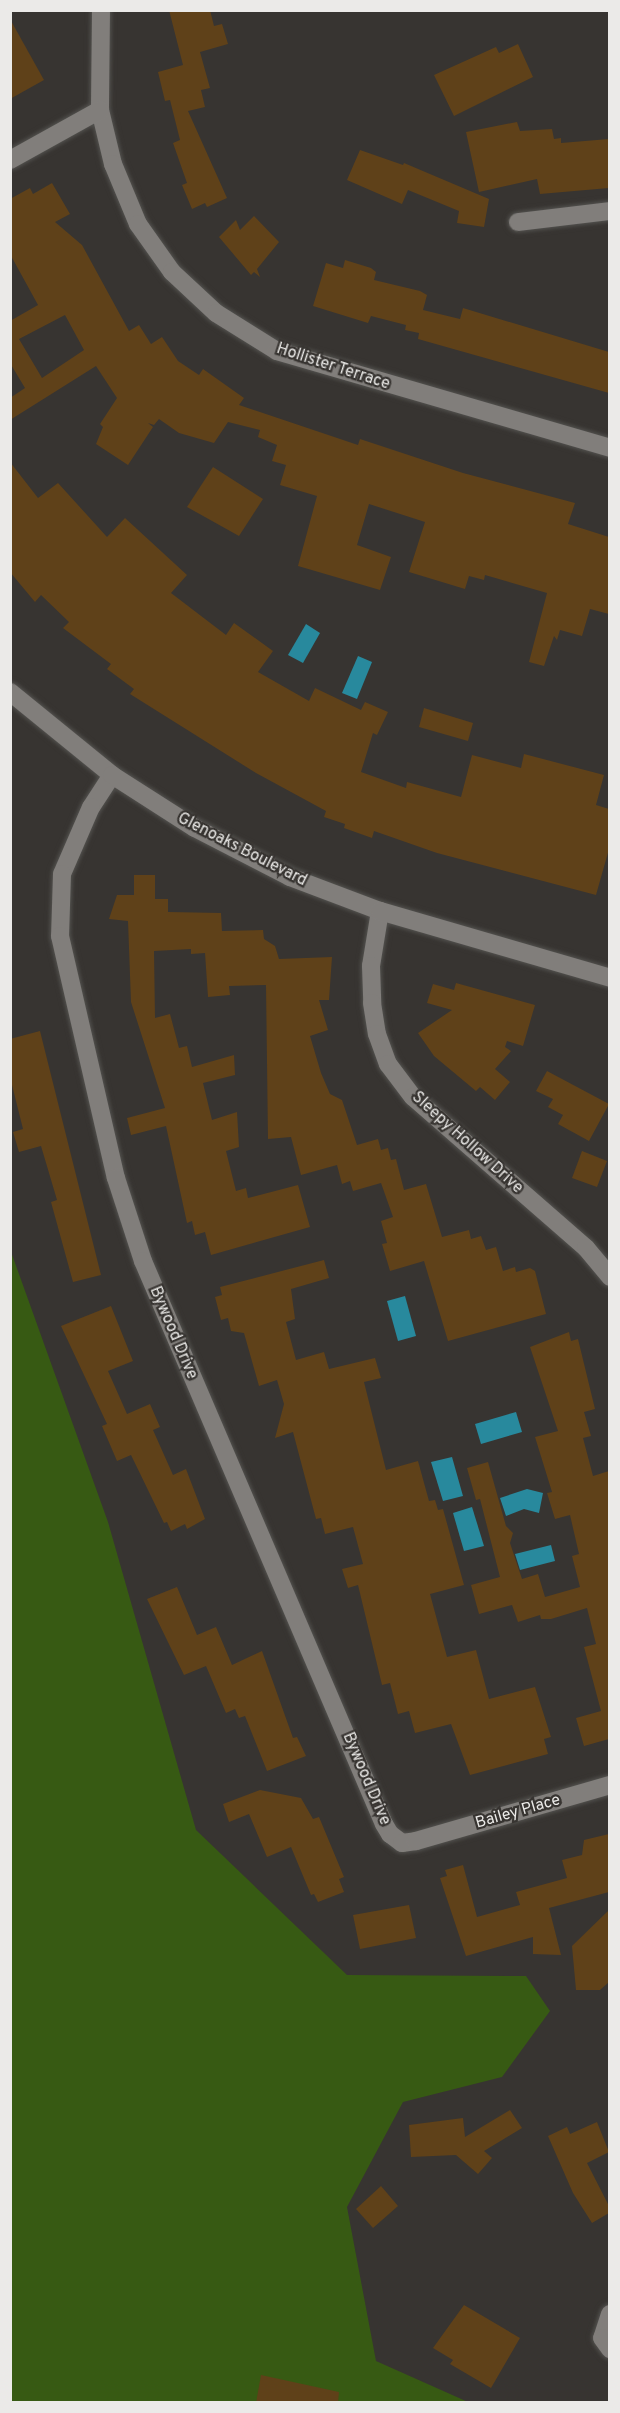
<!DOCTYPE html>
<style>
body{margin:0}
#map{position:relative;width:620px;height:2413px;overflow:hidden;background:#373431;font-family:Overpass,sans-serif}
div>[style]{position:absolute}
.green>*{inset:0;background:#375a13}
.water>*{inset:0;background:#28899d}
.building>*{inset:0;background:#5f4119}
.roads{filter:drop-shadow(0 0 2px #53524f) drop-shadow(0 0 2px #53524f)}
.street>*{height:18px;margin:-9px;padding:0 9px;transform-origin:9px;border-radius:9px;background:#817e7b}
.secondary>*{height:18px;margin:-9px;padding:0 9px;transform-origin:9px;border-radius:9px;background:#817e7b}
span{translate:-50% -50%;white-space:nowrap;text-align:center;line-height:1.15;-webkit-text-stroke:4.5px #373431;paint-order:stroke}
.street-label{font-size:16px;color:#ebeae8}
.frame{position:absolute;inset:0;border:12px solid #ebeae8;pointer-events:none}
</style>
<div id="map">
<div class="green">
<div style="clip-path:polygon(10px 1249px,108px 1522px,196px 1830px,347px 1975px,526px 1976px,550px 2011px,502px 2077px,403px 2102px,347px 2207px,376px 2361px,468px 2402px,11px 2402px)"></div>
</div>
<div class="water">
<div style="clip-path:polygon(306px 624px,320px 633px,303px 663px,288px 655px)"></div>
<div style="clip-path:polygon(358px 656px,372px 662px,357px 699px,342px 693px)"></div>
<div style="clip-path:polygon(405px 1296px,416px 1336px,398px 1341px,387px 1301px)"></div>
<div style="clip-path:polygon(516px 1412px,522px 1432px,481px 1444px,475px 1424px)"></div>
<div style="clip-path:polygon(452px 1457px,463px 1496px,443px 1501px,431px 1462px)"></div>
<div style="clip-path:polygon(527px 1489px,543px 1493px,539px 1513px,524px 1509px,506px 1516px,500px 1498px)"></div>
<div style="clip-path:polygon(472px 1507px,484px 1546px,464px 1551px,453px 1513px)"></div>
<div style="clip-path:polygon(551px 1545px,555px 1561px,520px 1570px,515px 1554px)"></div>
</div>
<div class="building">
<div style="clip-path:polygon(169px 10px,210px 10px,214px 26px,222px 24px,228px 44px,200px 52px,210px 88px,201px 90px,205px 107px,188px 111px,227px 198px,207px 207px,205px 203px,192px 209px,182px 185px,187px 183px,173px 143px,180px 140px,170px 100px,165px 101px,158px 72px,183px 65px)"></div>
<div style="clip-path:polygon(10px 19px,44px 80px,10px 99px)"></div>
<div style="clip-path:polygon(518px 44px,533px 77px,454px 116px,434px 75px,496px 47px,499px 53px)"></div>
<div style="clip-path:polygon(517px 122px,520px 131px,552px 129px,554px 139px,561px 138px,561px 143px,609px 139px,609px 188px,540px 194px,537px 179px,479px 192px,466px 132px)"></div>
<div style="clip-path:polygon(360px 150px,403px 165px,404px 163px,489px 199px,484px 227px,457px 223px,459px 211px,408px 190px,402px 204px,347px 180px)"></div>
<div style="clip-path:polygon(evenodd,52px 183px,70px 214px,55px 222px,82px 245px,129px 331px,139px 325px,151px 344px,162px 337px,178px 361px,199px 375px,203px 369px,244px 398px,239px 405px,358px 445px,360px 439px,463px 473px,575px 503px,568px 524px,609px 537px,609px 614px,590px 609px,582px 636px,560px 630px,557px 640px,554px 636px,544px 666px,529px 662px,547px 593px,485px 575px,484px 580px,469px 576px,465px 589px,409px 572px,425px 522px,369px 504px,357px 545px,391px 557px,380px 590px,298px 566px,317px 496px,280px 485px,286px 465px,272px 461px,277px 445px,258px 437px,260px 430px,228px 422px,214px 443px,179px 433px,159px 419px,154px 425px,148px 423px,153px 427px,128px 465px,96px 444px,103px 427px,100px 424px,117px 398px,96px 366px,10px 420px,10px 398px,25px 388px,10px 363px,10px 321px,38px 305px,10px 254px,10px 199px,30px 188px,33px 194px,52px 183px,65px 315px,84px 350px,42px 378px,19px 339px,65px 315px)"></div>
<div style="clip-path:polygon(254px 216px,279px 242px,257px 269px,260px 277px,254px 272px,251px 275px,219px 237px,236px 220px,240px 230px)"></div>
<div style="clip-path:polygon(345px 260px,371px 268px,376px 272px,374px 280px,420px 291px,427px 295px,423px 310px,460px 319px,463px 308px,609px 352px,609px 393px,418px 339px,419px 333px,405px 330px,406px 325px,371px 316px,368px 323px,313px 306px,326px 263px,343px 268px)"></div>
<div style="clip-path:polygon(10px 462px,38px 498px,58px 483px,107px 537px,125px 518px,187px 575px,171px 593px,226px 635px,234px 623px,273px 651px,258px 672px,309px 701px,315px 688px,361px 710px,365px 702px,388px 712px,377px 735px,373px 733px,361px 772px,406px 788px,407px 782px,461px 797px,472px 755px,521px 768px,524px 754px,604px 775px,596px 805px,609px 809px,609px 849px,596px 895px,437px 853px,374px 831px,372px 838px,344px 828px,345px 824px,324px 817px,326px 811px,256px 773px,130px 694px,134px 689px,107px 669px,111px 664px,63px 628px,69px 622px,41px 595px,35px 602px,10px 572px)"></div>
<div style="clip-path:polygon(213px 467px,263px 499px,239px 536px,187px 507px)"></div>
<div style="clip-path:polygon(424px 708px,473px 723px,468px 741px,419px 727px)"></div>
<div style="clip-path:polygon(134px 875px,155px 875px,155px 899px,168px 899px,168px 912px,221px 913px,222px 931px,263px 930px,264px 939px,275px 946px,279px 959px,332px 957px,329px 1000px,319px 1000px,328px 1030px,310px 1036px,321px 1073px,330px 1094px,342px 1100px,357px 1145px,378px 1139px,381px 1150px,388px 1148px,391px 1160px,396px 1159px,404px 1190px,426px 1184px,442px 1237px,469px 1230px,471px 1239px,481px 1236px,486px 1250px,496px 1247px,503px 1271px,515px 1267px,516px 1272px,530px 1268px,535px 1271px,546px 1314px,448px 1341px,424px 1261px,390px 1271px,382px 1244px,387px 1243px,381px 1221px,393px 1217px,381px 1183px,353px 1191px,350px 1181px,342px 1184px,337px 1165px,301px 1175px,291px 1137px,268px 1139px,266px 985px,229px 986px,230px 995px,208px 997px,205px 953px,191px 954px,191px 949px,154px 951px,155px 1018px,170px 1014px,179px 1048px,187px 1046px,192px 1067px,234px 1055px,235px 1075px,203px 1083px,212px 1120px,237px 1112px,239px 1147px,226px 1151px,236px 1191px,246px 1188px,248px 1198px,298px 1185px,310px 1227px,211px 1255px,205px 1232px,195px 1235px,192px 1221px,187px 1223px,166px 1126px,131px 1135px,127px 1118px,165px 1108px,131px 1002px,128px 921px,109px 919px,117px 895px,134px 895px)"></div>
<div style="clip-path:polygon(456px 983px,535px 1005px,523px 1046px,507px 1041px,505px 1047px,511px 1051px,495px 1069px,510px 1082px,495px 1100px,480px 1087px,476px 1091px,434px 1056px,418px 1033px,452px 1010px,427px 1003px,433px 984px,454px 990px)"></div>
<div style="clip-path:polygon(40px 1031px,101px 1275px,73px 1282px,51px 1202px,57px 1200px,41px 1146px,19px 1152px,13px 1132px,23px 1129px,10px 1077px,10px 1039px)"></div>
<div style="clip-path:polygon(547px 1071px,609px 1104px,589px 1141px,558px 1124px,563px 1115px,548px 1107px,553px 1099px,536px 1091px)"></div>
<div style="clip-path:polygon(582px 1151px,607px 1161px,597px 1187px,572px 1178px)"></div>
<div style="clip-path:polygon(324px 1260px,329px 1278px,291px 1289px,295px 1319px,286px 1322px,296px 1360px,324px 1352px,329px 1369px,375px 1358px,381px 1378px,364px 1382px,386px 1470px,418px 1461px,429px 1501px,435px 1500px,438px 1510px,443px 1509px,464px 1585px,430px 1594px,447px 1657px,476px 1650px,489px 1699px,535px 1687px,551px 1737px,544px 1739px,548px 1754px,470px 1775px,451px 1724px,415px 1733px,409px 1711px,398px 1714px,390px 1683px,382px 1685px,358px 1585px,348px 1588px,342px 1569px,363px 1564px,353px 1527px,325px 1534px,321px 1518px,316px 1519px,293px 1432px,275px 1438px,284px 1404px,277px 1380px,259px 1386px,244px 1333px,231px 1331px,228px 1318px,221px 1320px,215px 1297px,222px 1295px,220px 1287px)"></div>
<div style="clip-path:polygon(111px 1306px,133px 1361px,108px 1371px,127px 1414px,150px 1404px,160px 1427px,153px 1430px,173px 1475px,186px 1469px,205px 1519px,187px 1529px,185px 1524px,171px 1531px,167px 1522px,164px 1523px,131px 1455px,117px 1461px,102px 1426px,107px 1424px,61px 1326px)"></div>
<div style="clip-path:polygon(569px 1332px,571px 1341px,578px 1339px,595px 1409px,584px 1412px,591px 1436px,583px 1438px,593px 1476px,609px 1471px,609px 1739px,584px 1746px,576px 1718px,601px 1711px,584px 1647px,596px 1644px,587px 1608px,551px 1619px,541px 1619px,540px 1615px,518px 1622px,512px 1605px,479px 1614px,471px 1585px,500px 1577px,480px 1499px,476px 1500px,467px 1468px,488px 1462px,506px 1526px,513px 1533px,510px 1543px,522px 1579px,538px 1574px,545px 1597px,580px 1587px,572px 1556px,579px 1554px,570px 1515px,555px 1519px,547px 1493px,552px 1492px,535px 1437px,558px 1431px,530px 1347px)"></div>
<div style="clip-path:polygon(177px 1587px,197px 1635px,216px 1627px,232px 1665px,262px 1651px,293px 1738px,297px 1737px,306px 1756px,267px 1771px,245px 1716px,239px 1718px,235px 1709px,226px 1713px,206px 1666px,184px 1675px,147px 1599px)"></div>
<div style="clip-path:polygon(260px 1790px,301px 1798px,313px 1819px,319px 1817px,344px 1877px,339px 1879px,344px 1892px,318px 1902px,314px 1894px,311px 1895px,291px 1847px,267px 1857px,249px 1814px,229px 1822px,223px 1804px)"></div>
<div style="clip-path:polygon(609px 1834px,609px 1892px,549px 1908px,561px 1955px,533px 1954px,533px 1937px,466px 1956px,440px 1878px,447px 1876px,445px 1870px,463px 1865px,477px 1917px,520px 1905px,516px 1892px,567px 1878px,562px 1860px,582px 1855px,584px 1840px)"></div>
<div style="clip-path:polygon(409px 1905px,416px 1938px,360px 1949px,353px 1915px)"></div>
<div style="clip-path:polygon(609px 1910px,609px 1982px,600px 1990px,576px 1990px,572px 1946px)"></div>
<div style="clip-path:polygon(510px 2110px,522px 2128px,484px 2151px,492px 2158px,478px 2174px,456px 2155px,411px 2157px,409px 2125px,463px 2118px,465px 2137px)"></div>
<div style="clip-path:polygon(597px 2122px,609px 2152px,587px 2163px,609px 2206px,609px 2213px,592px 2223px,573px 2193px,548px 2136px,567px 2127px,570px 2134px)"></div>
<div style="clip-path:polygon(381px 2186px,398px 2206px,373px 2228px,356px 2209px)"></div>
<div style="clip-path:polygon(464px 2305px,520px 2338px,491px 2388px,450px 2364px,453px 2360px,433px 2348px)"></div>
<div style="clip-path:polygon(261px 2375px,339px 2392px,338px 2403px,256px 2403px)"></div>
</div>
<div class="roads">
<div class="street">
<div style="left:101px;top:10px;width:100px;rotate:90.6deg"></div>
<div style="left:100px;top:110px;width:56px;rotate:76.5deg"></div>
<div style="left:113px;top:164px;width:65px;rotate:67.4deg"></div>
<div style="left:138px;top:224px;width:59px;rotate:54.7deg"></div>
<div style="left:172px;top:272px;width:60px;rotate:43deg"></div>
<div style="left:216px;top:313px;width:72px;rotate:31.9deg"></div>
<div style="left:277px;top:351px;width:347px;rotate:16.2deg"></div>
<div style="left:10px;top:160px;width:103px;rotate:-29.1deg"></div>
<div style="left:518px;top:222px;width:93px;rotate:-6.8deg"></div>
<div style="left:112px;top:775px;width:38px;rotate:123deg"></div>
<div style="left:91px;top:807px;width:73px;rotate:113.4deg"></div>
<div style="left:62px;top:874px;width:62px;rotate:91.8deg"></div>
<div style="left:60px;top:936px;width:248px;rotate:77deg"></div>
<div style="left:116px;top:1178px;width:87px;rotate:72deg"></div>
<div style="left:143px;top:1261px;width:612px;rotate:66.83deg"></div>
<div style="left:384px;top:1824px;width:12px;rotate:59deg"></div>
<div style="left:390px;top:1834px;width:15px;rotate:37deg"></div>
<div style="left:402px;top:1843px;width:14px;rotate:-8deg"></div>
<div style="left:416px;top:1841px;width:202px;rotate:-16.1deg"></div>
<div style="left:380px;top:911px;width:56px;rotate:99.3deg"></div>
<div style="left:371px;top:966px;width:37px;rotate:88deg"></div>
<div style="left:372px;top:1003px;width:31px;rotate:81deg"></div>
<div style="left:377px;top:1034px;width:32px;rotate:70deg"></div>
<div style="left:388px;top:1064px;width:41px;rotate:52.9deg"></div>
<div style="left:413px;top:1097px;width:230px;rotate:41.1deg"></div>
<div style="left:586px;top:1248px;width:38px;rotate:50deg"></div>
<div style="left:610px;top:2314px;width:25px;rotate:108deg"></div>
<div style="left:602px;top:2338px;width:14px;rotate:54deg"></div>
</div>
<div class="secondary">
<div style="left:10px;top:692px;width:132px;rotate:39.1deg"></div>
<div style="left:112px;top:775px;width:98px;rotate:32.6deg"></div>
<div style="left:195px;top:828px;width:107px;rotate:27.3deg"></div>
<div style="left:290px;top:877px;width:96px;rotate:20.7deg"></div>
<div style="left:380px;top:911px;width:240px;rotate:16.2deg"></div>
</div>
</div>
<div class="street-label">
<span style="left:333px;top:367px;rotate:18deg">Hollister Terrace</span>
<span style="left:242px;top:850px;rotate:27deg">Glenoaks Boulevard</span>
<span style="left:467px;top:1143px;rotate:42deg">Sleepy Hollow Drive</span>
<span style="left:173px;top:1333px;rotate:67deg">Bywood Drive</span>
<span style="left:366px;top:1779px;rotate:67deg">Bywood Drive</span>
<span style="left:518px;top:1812px;rotate:-16deg">Bailey Place</span>
</div>
<div class="frame"></div>
</div>
